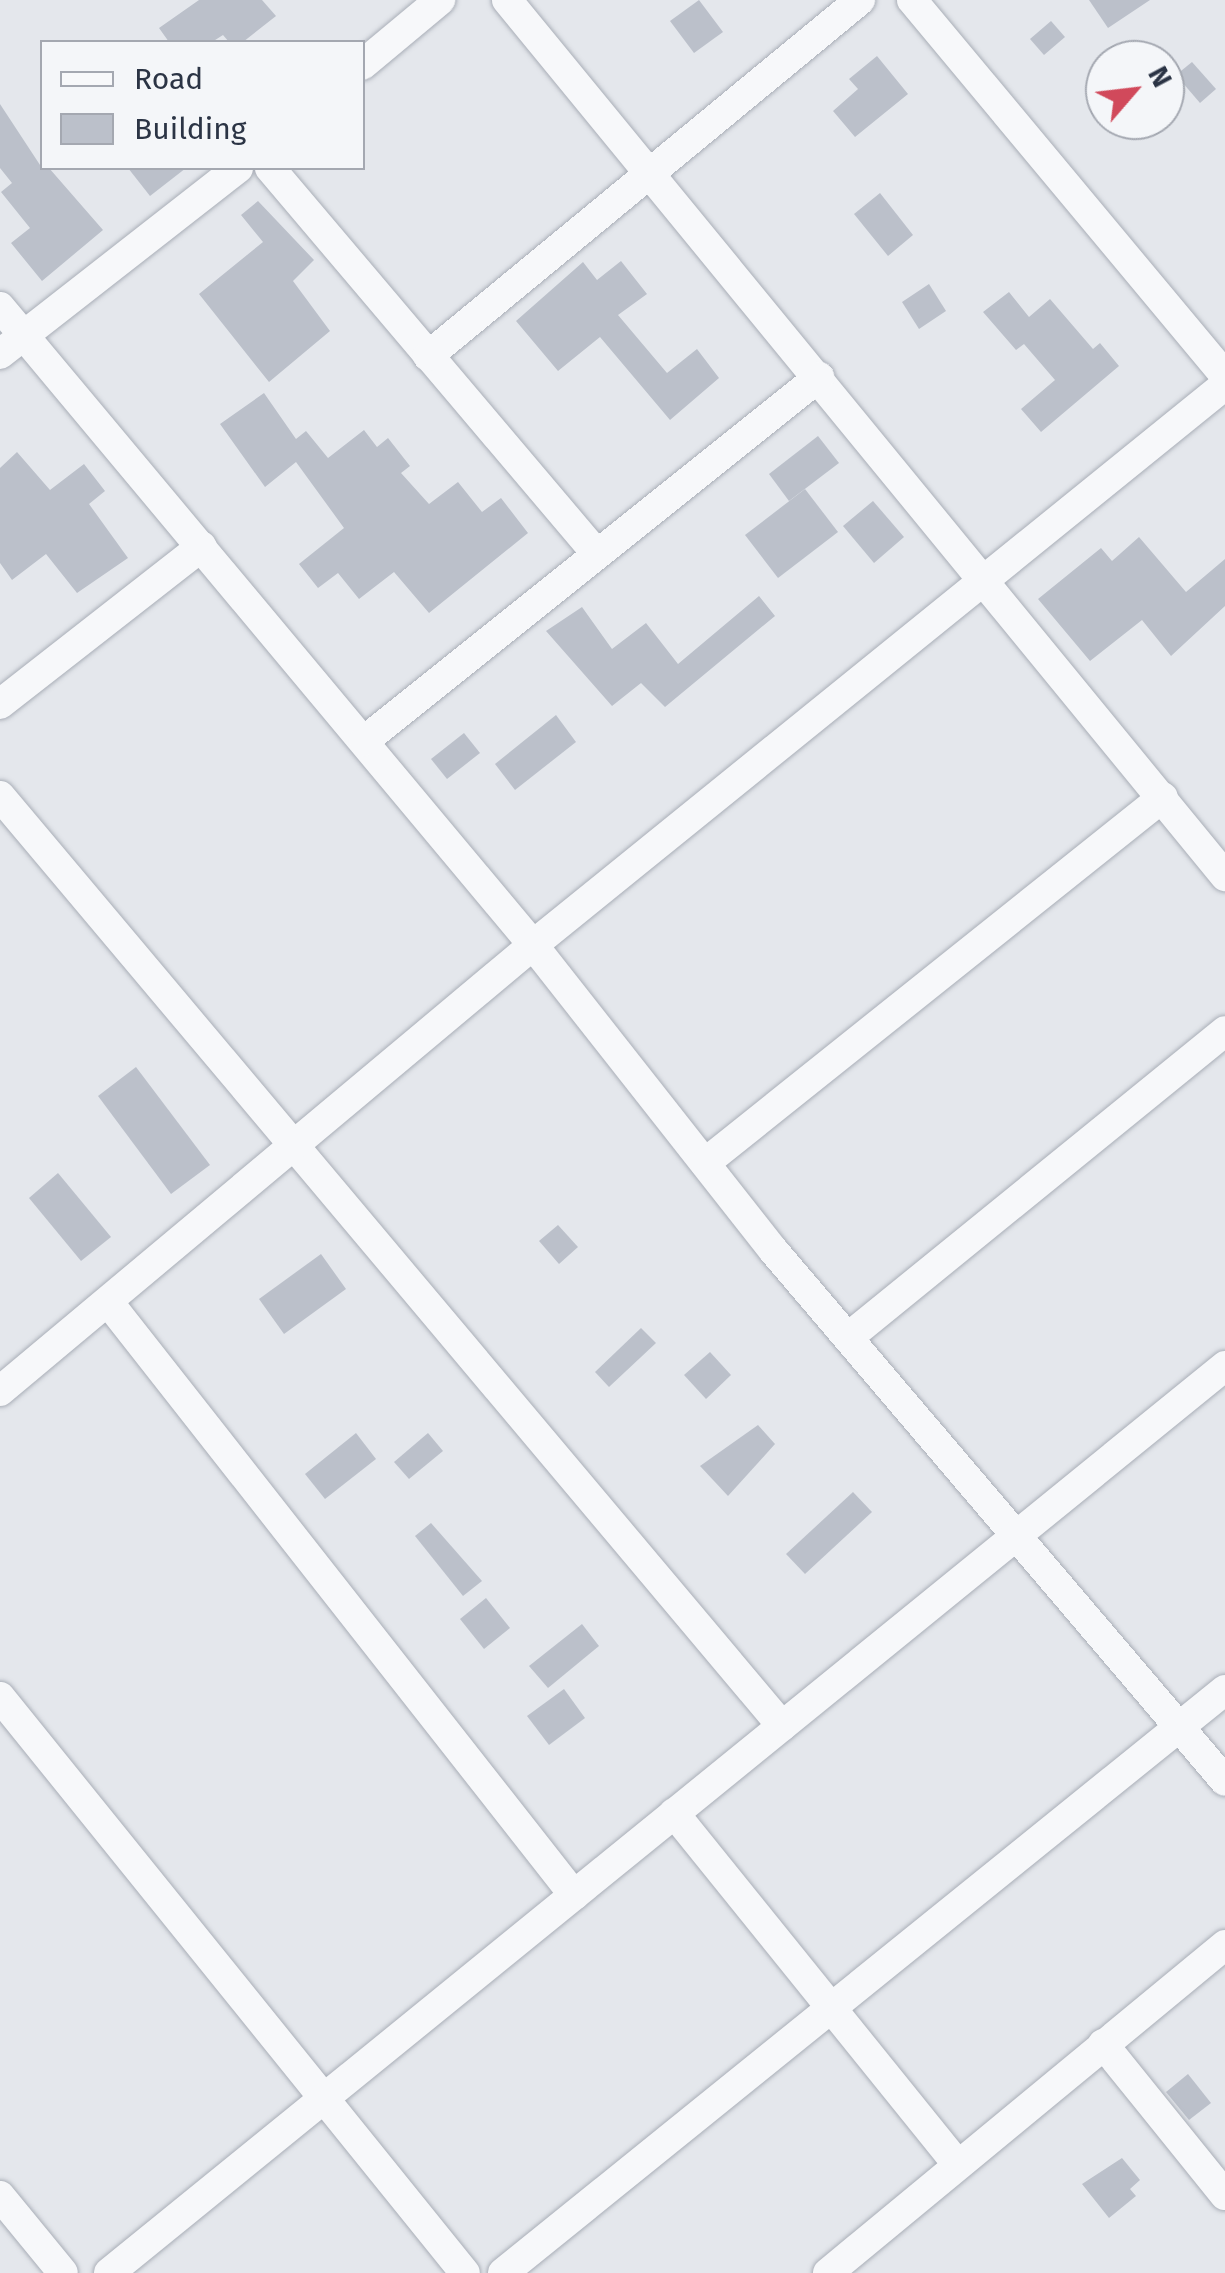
<!DOCTYPE html>
<style>
body{margin:0}
#map{position:relative;width:1225px;height:2273px;overflow:hidden;background:#e4e7ec;font-family:"Fira Sans",sans-serif}
div>[style]{position:absolute}
.building>*{inset:0;background:#bbc0ca}
.roads{filter:drop-shadow(0 0 2px #a9aeb7) drop-shadow(0 0 2px #a9aeb7)}
.minor>*{height:30px;margin:-15px;padding:0 15px;transform-origin:15px;border-radius:15px;background:#f7f8fa}
span{translate:-50% -50%;white-space:nowrap;text-align:center;line-height:1.15;-webkit-text-stroke:8px #f4f6f9;paint-order:stroke}
.legend{position:absolute;left:40px;top:40px;width:325px;height:130px;box-sizing:border-box;background:#f4f6f9;border:2px solid #a4a8b1;margin:0;padding:12px 18px;list-style:none;font-size:30px;color:#2b3445}
.legend li{display:flex;align-items:center;gap:20px;height:50px}
.legend b{width:50px;border:2px solid #a4a8b1}
.north{position:absolute;left:1085px;top:40px;width:100px;height:100px;box-sizing:border-box;background:#f4f6f9;border:2px solid #a4a8b1;border-radius:50%;rotate:62deg;font-size:28px;font-weight:700;line-height:40px;text-align:center;color:#2b3445}
.north::after{content:'';display:block;margin:auto;width:35px;height:45px;background:#d1495b;clip-path:polygon(50% 0,100% 100%,50% 72%,0 100%)}
</style>
<div id="map">
<div class="building">
<div style="clip-path:polygon(199px 0,262px 0,276px 16px,243px 42px,229px 42px,223px 35px,212px 42px,169px 42px,159px 28px)"></div>
<div style="clip-path:polygon(699px 0,723px 32px,694px 53px,670px 21px)"></div>
<div style="clip-path:polygon(1089px 0,1150px 0,1108px 28px)"></div>
<div style="clip-path:polygon(1051px 21px,1065px 37px,1044px 55px,1030px 39px)"></div>
<div style="clip-path:polygon(877px 56px,908px 94px,855px 137px,833px 111px,858px 89px,849px 79px)"></div>
<div style="clip-path:polygon(1192px 62px,1216px 89px,1200px 103px,1176px 75px)"></div>
<div style="clip-path:polygon(0 104px,42px 168px,49px 168px,103px 230px,42px 281px,11px 243px,30px 228px,1px 192px,12px 183px,0 168px)"></div>
<div style="clip-path:polygon(128px 168px,186px 168px,150px 196px)"></div>
<div style="clip-path:polygon(880px 193px,913px 235px,888px 256px,854px 214px)"></div>
<div style="clip-path:polygon(258px 201px,314px 260px,293px 281px,330px 331px,269px 382px,199px 294px,263px 242px,241px 215px)"></div>
<div style="clip-path:polygon(621px 261px,647px 294px,618px 315px,667px 373px,697px 349px,719px 378px,670px 420px,600px 337px,558px 371px,516px 321px,583px 262px,597px 280px)"></div>
<div style="clip-path:polygon(929px 284px,946px 311px,919px 329px,902px 302px)"></div>
<div style="clip-path:polygon(1009px 292px,1029px 317px,1050px 299px,1093px 349px,1100px 343px,1119px 366px,1041px 432px,1021px 409px,1055px 380px,1024px 344px,1016px 350px,983px 312px)"></div>
<div style="clip-path:polygon(264px 393px,296px 439px,306px 431px,328px 458px,364px 430px,377px 447px,388px 438px,410px 466px,401px 473px,429px 504px,458px 482px,482px 512px,501px 498px,528px 533px,429px 613px,394px 572px,359px 599px,338px 573px,318px 588px,299px 564px,344px 528px,296px 462px,265px 487px,220px 424px)"></div>
<div style="clip-path:polygon(818px 436px,839px 463px,789px 501px,769px 474px)"></div>
<div style="clip-path:polygon(17px 452px,50px 490px,84px 464px,105px 491px,89px 504px,128px 558px,77px 593px,46px 554px,12px 580px,0 563px,0 468px)"></div>
<div style="clip-path:polygon(805px 489px,838px 532px,778px 578px,745px 535px)"></div>
<div style="clip-path:polygon(873px 501px,904px 537px,874px 563px,843px 526px)"></div>
<div style="clip-path:polygon(1139px 537px,1186px 592px,1225px 559px,1225px 606px,1171px 656px,1142px 620px,1090px 661px,1038px 599px,1101px 548px,1112px 561px)"></div>
<div style="clip-path:polygon(759px 596px,775px 616px,665px 707px,641px 683px,612px 706px,546px 631px,582px 607px,612px 649px,646px 623px,678px 664px)"></div>
<div style="clip-path:polygon(556px 715px,576px 742px,515px 790px,495px 764px)"></div>
<div style="clip-path:polygon(464px 733px,480px 753px,447px 779px,431px 759px)"></div>
<div style="clip-path:polygon(136px 1067px,210px 1165px,171px 1194px,98px 1096px)"></div>
<div style="clip-path:polygon(58px 1173px,111px 1237px,81px 1261px,29px 1198px)"></div>
<div style="clip-path:polygon(558px 1225px,578px 1247px,559px 1264px,539px 1241px)"></div>
<div style="clip-path:polygon(321px 1254px,346px 1289px,284px 1334px,259px 1299px)"></div>
<div style="clip-path:polygon(641px 1328px,656px 1343px,609px 1387px,595px 1372px)"></div>
<div style="clip-path:polygon(710px 1352px,731px 1375px,706px 1399px,684px 1375px)"></div>
<div style="clip-path:polygon(758px 1425px,775px 1444px,728px 1496px,700px 1466px)"></div>
<div style="clip-path:polygon(356px 1433px,376px 1459px,325px 1499px,305px 1474px)"></div>
<div style="clip-path:polygon(428px 1433px,443px 1451px,409px 1479px,394px 1462px)"></div>
<div style="clip-path:polygon(853px 1492px,872px 1512px,805px 1574px,786px 1554px)"></div>
<div style="clip-path:polygon(431px 1523px,482px 1581px,463px 1596px,415px 1536px)"></div>
<div style="clip-path:polygon(486px 1598px,510px 1628px,484px 1649px,460px 1619px)"></div>
<div style="clip-path:polygon(582px 1624px,599px 1646px,548px 1688px,529px 1666px)"></div>
<div style="clip-path:polygon(564px 1689px,585px 1718px,549px 1745px,527px 1716px)"></div>
<div style="clip-path:polygon(1188px 2074px,1211px 2103px,1189px 2120px,1166px 2092px)"></div>
<div style="clip-path:polygon(1122px 2158px,1140px 2180px,1130px 2189px,1136px 2196px,1109px 2218px,1082px 2184px)"></div>
</div>
<div class="roads">
<div class="minor">
<div style="left:507px;top:0;width:1133px;rotate:50.66deg"></div>
<div style="left:912px;top:0;width:489px;rotate:50.2deg"></div>
<div style="left:362px;top:65px;width:102px;rotate:-39.8deg"></div>
<div style="left:270px;top:168px;width:504px;rotate:49.74deg"></div>
<div style="left:0;top:307px;width:831px;rotate:50.12deg"></div>
<div style="left:533px;top:945px;width:388px;rotate:51.8deg"></div>
<div style="left:773px;top:1250px;width:697px;rotate:49.59deg"></div>
<div style="left:0;top:354px;width:302px;rotate:-38deg"></div>
<div style="left:428px;top:356px;width:560px;rotate:-39.49deg"></div>
<div style="left:0;top:704px;width:256px;rotate:-38deg"></div>
<div style="left:364px;top:741px;width:583px;rotate:-38.66deg"></div>
<div style="left:0;top:796px;width:1215px;rotate:49.94deg"></div>
<div style="left:705px;top:1163px;width:586px;rotate:-38.63deg"></div>
<div style="left:109px;top:1303px;width:753px;rotate:51.85deg"></div>
<div style="left:850px;top:1336px;width:483px;rotate:-39.1deg"></div>
<div style="left:0;top:1391px;width:695px;rotate:-39.92deg"></div>
<div style="left:533px;top:945px;width:890px;rotate:-38.98deg"></div>
<div style="left:0;top:1697px;width:740px;rotate:51.09deg"></div>
<div style="left:674px;top:1813px;width:449px;rotate:51.1deg"></div>
<div style="left:1103px;top:2044px;width:194px;rotate:51.1deg"></div>
<div style="left:0;top:2196px;width:99px;rotate:50.7deg"></div>
<div style="left:109px;top:2273px;width:1438px;rotate:-39.1deg"></div>
<div style="left:503px;top:2273px;width:928px;rotate:-38.92deg"></div>
<div style="left:828px;top:2273px;width:515px;rotate:-39.56deg"></div>
</div>
</div>
<ul class="legend">
<li><b style="height:12px;background:#f7f8fa"></b>Road</li>
<li><b style="height:28px;background:#bbc0ca"></b>Building</li>
</ul>
<div class="north">N</div>
</div>
